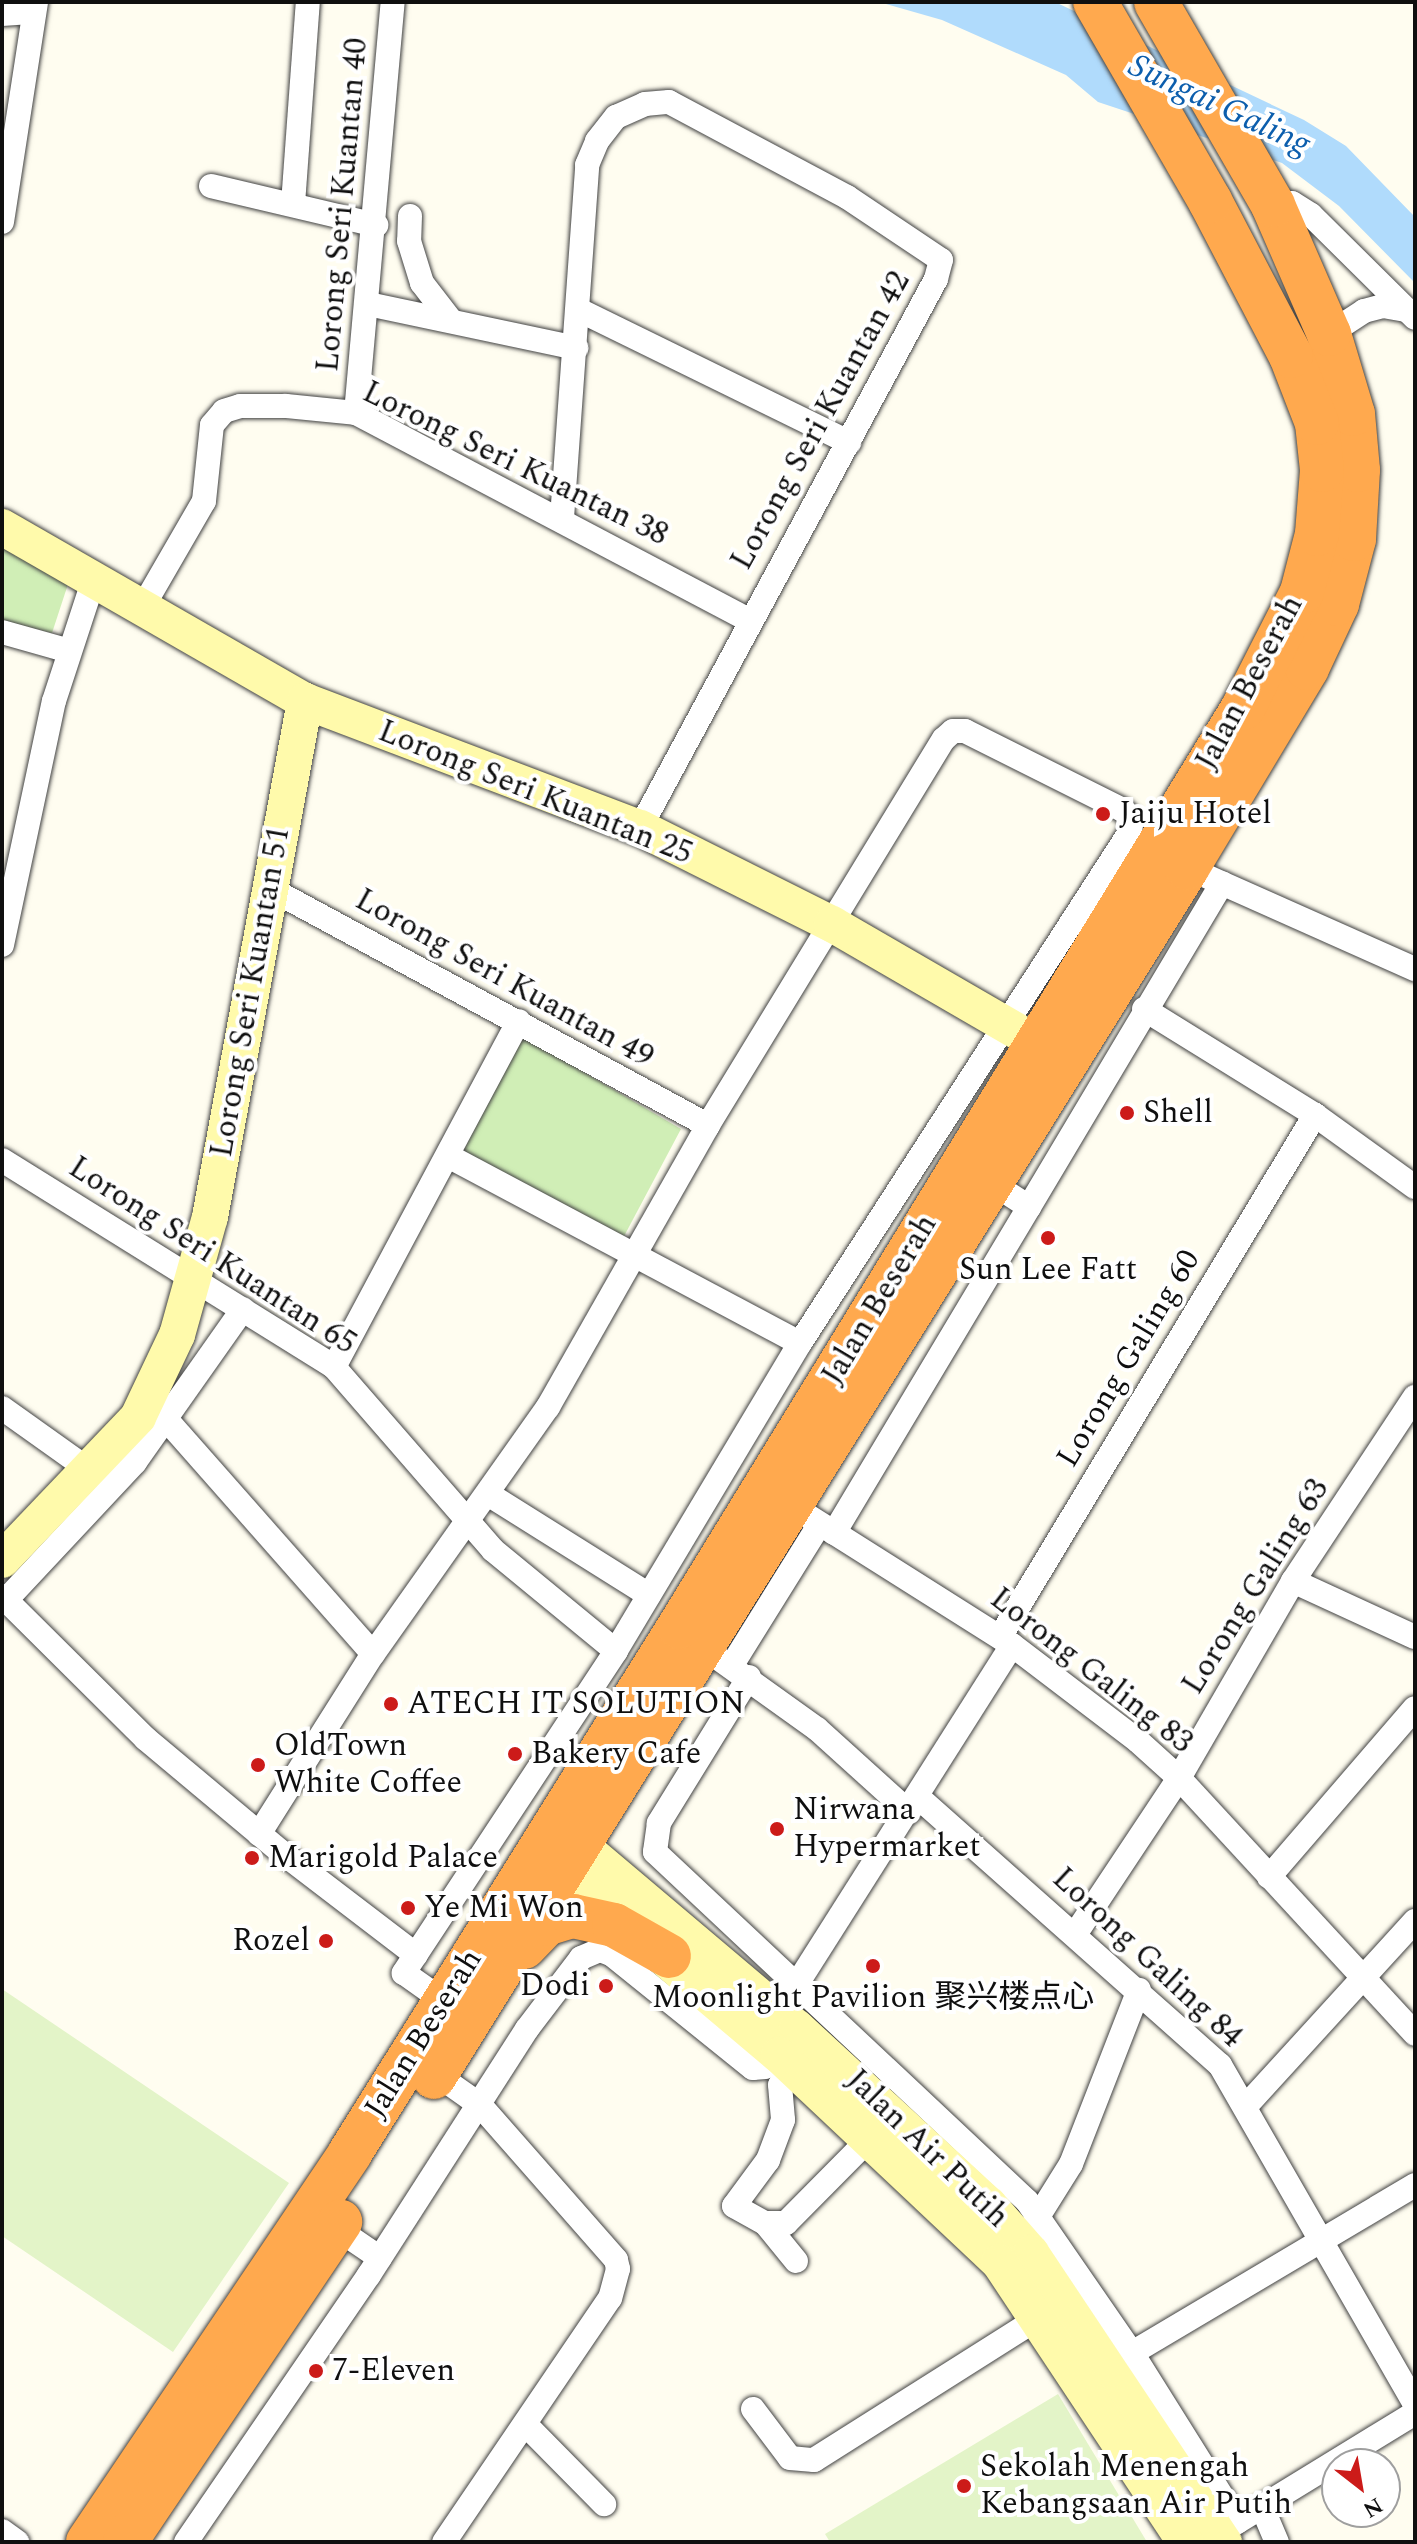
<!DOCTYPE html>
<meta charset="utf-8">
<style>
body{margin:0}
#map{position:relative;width:1417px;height:2544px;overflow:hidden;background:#fffdf0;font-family:Spectral,"Noto Sans SC",serif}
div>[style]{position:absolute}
.green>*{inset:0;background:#d0eeb6}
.pitch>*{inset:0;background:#e3f4c8}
.water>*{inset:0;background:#b0dbfc}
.roads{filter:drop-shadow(0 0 2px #424242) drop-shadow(0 0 2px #424242)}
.street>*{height:24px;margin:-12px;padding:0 12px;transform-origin:12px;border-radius:12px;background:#fff}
.secondary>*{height:36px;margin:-18px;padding:0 18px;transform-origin:18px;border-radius:18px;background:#fffaab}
.highway>*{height:44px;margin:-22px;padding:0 22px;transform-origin:22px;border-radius:22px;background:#ffa94e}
.dots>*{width:22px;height:22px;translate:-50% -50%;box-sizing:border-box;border:4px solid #fff;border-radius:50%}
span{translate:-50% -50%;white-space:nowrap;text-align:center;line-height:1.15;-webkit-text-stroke:8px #fff;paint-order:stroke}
.street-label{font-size:32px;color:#0f0f0f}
.poi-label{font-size:32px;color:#0f0f0f}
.left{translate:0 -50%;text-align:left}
.right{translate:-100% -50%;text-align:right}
.water-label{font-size:34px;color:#0c5ead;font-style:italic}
.frame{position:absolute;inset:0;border:4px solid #0f0f0f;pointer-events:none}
.north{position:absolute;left:1321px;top:2448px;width:80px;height:80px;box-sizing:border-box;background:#fff;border:2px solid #9f9f9f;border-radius:50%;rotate:149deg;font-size:22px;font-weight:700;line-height:32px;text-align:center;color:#0f0f0f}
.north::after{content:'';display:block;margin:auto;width:28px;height:36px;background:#cc1b19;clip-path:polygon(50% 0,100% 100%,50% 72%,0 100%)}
</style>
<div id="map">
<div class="green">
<div style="clip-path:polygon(2px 536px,70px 578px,52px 633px,2px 621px)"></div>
<div style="clip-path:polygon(520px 1035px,681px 1129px,622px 1240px,463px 1152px)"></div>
</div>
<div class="pitch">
<div style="clip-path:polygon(2px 1989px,289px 2183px,173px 2352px,2px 2236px)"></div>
<div style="clip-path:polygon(1058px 2394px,1147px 2542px,830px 2542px,825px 2534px)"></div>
</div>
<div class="water">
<div style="clip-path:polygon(879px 2px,1055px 2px,1304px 120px,1346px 146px,1415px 217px,1415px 283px,1339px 206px,1282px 163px,1098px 102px,1066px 75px,942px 20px)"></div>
</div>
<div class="roads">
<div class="street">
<div style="left:2px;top:14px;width:32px;rotate:-4deg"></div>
<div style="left:211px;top:186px;width:170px;rotate:13.3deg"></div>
<div style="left:293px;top:204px;width:203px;rotate:-85.8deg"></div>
<div style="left:1273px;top:205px;width:19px;rotate:-6deg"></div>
<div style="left:1292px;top:203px;width:22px;rotate:32deg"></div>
<div style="left:1311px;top:215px;width:146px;rotate:44.7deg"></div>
<div style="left:410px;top:216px;width:25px;rotate:92deg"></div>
<div style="left:409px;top:241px;width:44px;rotate:72.8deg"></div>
<div style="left:422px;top:283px;width:44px;rotate:52.4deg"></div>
<div style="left:2px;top:222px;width:223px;rotate:-81.2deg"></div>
<div style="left:368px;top:304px;width:213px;rotate:11.9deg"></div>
<div style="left:579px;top:310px;width:301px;rotate:26.1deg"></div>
<div style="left:1329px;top:334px;width:42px;rotate:-33.3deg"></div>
<div style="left:1364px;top:311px;width:20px;rotate:-15deg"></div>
<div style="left:1383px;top:306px;width:23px;rotate:10deg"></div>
<div style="left:356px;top:413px;width:413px;rotate:-84.9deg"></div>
<div style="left:562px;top:518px;width:354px;rotate:-85.9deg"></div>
<div style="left:587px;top:165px;width:26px;rotate:-67deg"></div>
<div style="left:597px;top:141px;width:31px;rotate:-52deg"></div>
<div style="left:616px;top:117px;width:32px;rotate:-24deg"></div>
<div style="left:645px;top:104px;width:24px;rotate:-5deg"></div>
<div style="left:669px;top:102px;width:202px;rotate:28.1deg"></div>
<div style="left:847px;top:197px;width:113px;rotate:33.8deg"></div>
<div style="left:941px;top:260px;width:20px;rotate:105deg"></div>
<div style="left:936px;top:279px;width:624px;rotate:118.33deg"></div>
<div style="left:141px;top:610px;width:126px;rotate:-60deg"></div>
<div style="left:204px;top:501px;width:76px;rotate:-84deg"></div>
<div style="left:212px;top:425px;width:18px;rotate:-49deg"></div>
<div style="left:224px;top:411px;width:17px;rotate:-17deg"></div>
<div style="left:240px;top:406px;width:46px"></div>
<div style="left:286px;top:406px;width:70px;rotate:5.7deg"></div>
<div style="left:356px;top:413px;width:443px;rotate:27.8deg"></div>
<div style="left:2px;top:632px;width:66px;rotate:15.7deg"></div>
<div style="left:1208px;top:877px;width:227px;rotate:24deg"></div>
<div style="left:269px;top:888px;width:499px;rotate:28.4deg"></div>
<div style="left:2px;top:945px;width:249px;rotate:-78deg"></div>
<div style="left:54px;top:701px;width:125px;rotate:-71.9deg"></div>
<div style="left:1144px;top:1009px;width:201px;rotate:31.8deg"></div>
<div style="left:1315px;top:1115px;width:123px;rotate:35.8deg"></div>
<div style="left:450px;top:1157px;width:396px;rotate:28deg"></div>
<div style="left:2px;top:1160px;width:391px;rotate:31.9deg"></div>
<div style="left:334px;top:1367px;width:242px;rotate:49deg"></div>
<div style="left:493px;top:1550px;width:159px;rotate:39.4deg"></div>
<div style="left:1029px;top:1207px;width:377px;rotate:-59.2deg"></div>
<div style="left:334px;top:1367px;width:392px;rotate:-61.9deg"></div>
<div style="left:2px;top:1408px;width:107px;rotate:35.5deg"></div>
<div style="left:158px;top:1410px;width:325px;rotate:48.6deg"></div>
<div style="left:488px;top:1494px;width:190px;rotate:32.1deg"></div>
<div style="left:792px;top:1506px;width:260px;rotate:32.3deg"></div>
<div style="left:1012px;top:1645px;width:158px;rotate:37.3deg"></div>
<div style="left:1138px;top:1741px;width:55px;rotate:42.1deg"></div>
<div style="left:1179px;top:1778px;width:348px;rotate:47.3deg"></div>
<div style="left:834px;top:1533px;width:380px;rotate:-59.1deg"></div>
<div style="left:1029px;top:1207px;width:44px;rotate:-147deg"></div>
<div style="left:1293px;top:1581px;width:134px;rotate:24.7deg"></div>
<div style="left:2px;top:1596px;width:203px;rotate:44.8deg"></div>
<div style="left:146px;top:1739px;width:175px;rotate:39.9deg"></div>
<div style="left:280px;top:1851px;width:171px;rotate:37.4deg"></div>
<div style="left:6px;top:1600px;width:189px;rotate:-46.9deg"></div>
<div style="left:135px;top:1462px;width:187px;rotate:-54.8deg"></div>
<div style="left:1000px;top:1637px;width:610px;rotate:-58.89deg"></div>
<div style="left:704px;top:1648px;width:139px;rotate:35.6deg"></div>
<div style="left:817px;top:1729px;width:124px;rotate:42.1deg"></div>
<div style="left:732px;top:1665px;width:165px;rotate:-58.1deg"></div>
<div style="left:749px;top:1677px;width:172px;rotate:121.7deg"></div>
<div style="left:659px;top:1823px;width:29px;rotate:98deg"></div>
<div style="left:655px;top:1852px;width:510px;rotate:43.17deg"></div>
<div style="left:1027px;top:2201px;width:185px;rotate:55.4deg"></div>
<div style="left:1132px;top:2353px;width:199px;rotate:57.9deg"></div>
<div style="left:918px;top:1797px;width:404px;rotate:41.6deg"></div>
<div style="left:1220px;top:2065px;width:391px;rotate:60.1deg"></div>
<div style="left:259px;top:1834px;width:213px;rotate:-57.7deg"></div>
<div style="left:373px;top:1654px;width:303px;rotate:-54.7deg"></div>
<div style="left:548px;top:1407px;width:324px;rotate:-60.4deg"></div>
<div style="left:708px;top:1125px;width:452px;rotate:-58.6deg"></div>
<div style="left:944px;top:739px;width:12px;rotate:-42deg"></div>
<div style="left:953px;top:731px;width:12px"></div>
<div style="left:965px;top:731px;width:177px;rotate:26.6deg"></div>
<div style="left:1123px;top:810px;width:13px;rotate:45deg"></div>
<div style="left:1132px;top:819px;width:13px;rotate:99deg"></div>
<div style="left:1130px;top:832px;width:608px;rotate:122.85deg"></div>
<div style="left:800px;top:1343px;width:359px;rotate:120.9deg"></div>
<div style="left:616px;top:1651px;width:386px;rotate:123.4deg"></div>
<div style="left:404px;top:1973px;width:50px;rotate:35.3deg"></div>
<div style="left:1269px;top:1877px;width:223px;rotate:-49.2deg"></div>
<div style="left:1076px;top:1933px;width:186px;rotate:-56.4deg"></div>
<div style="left:1179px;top:1778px;width:228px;rotate:-59.9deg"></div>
<div style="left:1293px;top:1581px;width:221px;rotate:-56.5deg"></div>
<div style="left:790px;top:1995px;width:414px;rotate:-57.6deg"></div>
<div style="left:794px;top:2069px;width:21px;rotate:131deg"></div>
<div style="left:780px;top:2085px;width:35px;rotate:85deg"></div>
<div style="left:783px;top:2120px;width:43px;rotate:110.6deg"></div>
<div style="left:768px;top:2160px;width:57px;rotate:126.5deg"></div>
<div style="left:734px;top:2206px;width:35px;rotate:29deg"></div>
<div style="left:765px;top:2223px;width:49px;rotate:50.8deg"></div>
<div style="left:436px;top:2074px;width:54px;rotate:35.2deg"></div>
<div style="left:480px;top:2105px;width:206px;rotate:48.7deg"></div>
<div style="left:616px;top:2260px;width:9px;rotate:77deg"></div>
<div style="left:618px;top:2269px;width:30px;rotate:105deg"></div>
<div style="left:610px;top:2298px;width:295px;rotate:124.2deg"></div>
<div style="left:1245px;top:2107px;width:252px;rotate:-47.6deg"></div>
<div style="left:765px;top:2223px;width:21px"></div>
<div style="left:786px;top:2223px;width:121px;rotate:-45.3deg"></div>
<div style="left:336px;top:2228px;width:53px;rotate:34.3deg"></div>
<div style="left:1031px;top:2228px;width:75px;rotate:-58deg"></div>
<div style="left:1071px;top:2164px;width:187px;rotate:-68.7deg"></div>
<div style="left:1132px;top:2353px;width:329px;rotate:-30.7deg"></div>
<div style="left:753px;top:2409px;width:61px;rotate:52.9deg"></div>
<div style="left:790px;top:2458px;width:24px;rotate:5deg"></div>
<div style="left:814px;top:2460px;width:264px;rotate:-32.3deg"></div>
<div style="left:527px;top:2426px;width:110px;rotate:45.4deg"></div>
<div style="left:1262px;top:2507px;width:38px;rotate:67deg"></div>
<div style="left:1224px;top:2530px;width:224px;rotate:-31.5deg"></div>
<div style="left:2px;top:2531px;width:19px;rotate:36deg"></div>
<div style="left:186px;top:2542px;width:324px;rotate:-55.6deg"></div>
<div style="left:369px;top:2275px;width:292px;rotate:-57.3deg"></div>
<div style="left:527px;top:2029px;width:89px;rotate:-52.7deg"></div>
<div style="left:581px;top:1958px;width:21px;rotate:-23deg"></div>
<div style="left:600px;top:1950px;width:12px;rotate:20deg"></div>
<div style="left:611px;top:1954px;width:182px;rotate:38.8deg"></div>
<div style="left:753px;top:2068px;width:12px;rotate:-5deg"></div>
<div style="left:765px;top:2067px;width:18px;rotate:-41deg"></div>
</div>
<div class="secondary">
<div style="left:2px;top:527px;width:349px;rotate:29.9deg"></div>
<div style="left:305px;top:701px;width:358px;rotate:20.8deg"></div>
<div style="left:640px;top:828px;width:215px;rotate:26.6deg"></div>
<div style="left:832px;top:924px;width:263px;rotate:30.1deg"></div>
<div style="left:2px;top:1560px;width:197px;rotate:-46.4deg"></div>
<div style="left:138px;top:1417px;width:91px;rotate:-64.6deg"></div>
<div style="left:177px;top:1335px;width:123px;rotate:-74.4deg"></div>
<div style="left:210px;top:1217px;width:525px;rotate:-79.57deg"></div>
<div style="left:559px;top:1827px;width:312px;rotate:40.2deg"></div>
<div style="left:797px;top:2028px;width:261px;rotate:42.7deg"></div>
<div style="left:989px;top:2205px;width:64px;rotate:48.8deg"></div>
<div style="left:1031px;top:2253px;width:348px;rotate:56.3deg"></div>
<div style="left:542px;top:1855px;width:310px;rotate:40.2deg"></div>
<div style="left:779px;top:2055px;width:302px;rotate:43.3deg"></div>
<div style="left:999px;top:2262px;width:336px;rotate:56.4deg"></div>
</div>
<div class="highway">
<div style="left:524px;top:1947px;width:32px;rotate:-46deg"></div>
<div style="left:546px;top:1924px;width:28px;rotate:-17deg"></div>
<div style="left:573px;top:1916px;width:42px;rotate:12.4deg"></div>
<div style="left:614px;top:1925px;width:63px;rotate:29.4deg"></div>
<div style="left:434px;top:2077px;width:1424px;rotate:-58.08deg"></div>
<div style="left:1187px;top:868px;width:233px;rotate:-59deg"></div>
<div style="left:1307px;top:668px;width:71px;rotate:-64.9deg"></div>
<div style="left:1337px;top:604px;width:67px;rotate:-75.3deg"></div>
<div style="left:1354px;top:539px;width:69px;rotate:-86.7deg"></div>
<div style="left:1358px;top:470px;width:56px;rotate:-95.1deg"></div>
<div style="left:1353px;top:414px;width:84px;rotate:-106.7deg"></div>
<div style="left:1329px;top:334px;width:141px;rotate:-113.5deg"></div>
<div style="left:1273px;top:205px;width:234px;rotate:-120deg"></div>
<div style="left:88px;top:2542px;width:469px;rotate:-56deg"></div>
<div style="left:350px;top:2153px;width:620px;rotate:-57.98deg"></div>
<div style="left:679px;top:1627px;width:1078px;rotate:-58.46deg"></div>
<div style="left:1243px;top:708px;width:130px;rotate:-63deg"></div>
<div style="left:1302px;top:592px;width:60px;rotate:-75.5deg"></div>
<div style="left:1317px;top:534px;width:64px;rotate:-85.5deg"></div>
<div style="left:1322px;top:470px;width:47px;rotate:-96.1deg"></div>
<div style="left:1317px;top:423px;width:72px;rotate:-111.2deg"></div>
<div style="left:1291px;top:356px;width:175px;rotate:-117.6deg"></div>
<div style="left:1210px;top:201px;width:230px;rotate:-120deg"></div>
<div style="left:125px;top:2542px;width:386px;rotate:-56.1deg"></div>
</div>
</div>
<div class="dots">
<div style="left:1103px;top:814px;background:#cc1b19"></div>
<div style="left:1127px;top:1113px;background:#cc1b19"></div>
<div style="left:1048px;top:1238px;background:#cc1b19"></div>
<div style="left:391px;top:1704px;background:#cc1b19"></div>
<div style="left:515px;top:1754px;background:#cc1b19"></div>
<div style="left:258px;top:1765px;background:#cc1b19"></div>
<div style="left:777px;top:1829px;background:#cc1b19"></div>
<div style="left:252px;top:1858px;background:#cc1b19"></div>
<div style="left:408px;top:1908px;background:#cc1b19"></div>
<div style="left:326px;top:1941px;background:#cc1b19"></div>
<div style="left:873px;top:1966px;background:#cc1b19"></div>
<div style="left:606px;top:1986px;background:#cc1b19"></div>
<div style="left:316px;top:2371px;background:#cc1b19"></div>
<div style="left:964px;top:2486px;background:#cc1b19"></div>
</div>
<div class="street-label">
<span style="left:343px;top:205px;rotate:-85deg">Lorong Seri Kuantan 40</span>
<span style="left:821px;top:421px;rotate:-61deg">Lorong Seri Kuantan 42</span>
<span style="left:515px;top:464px;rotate:26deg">Lorong Seri Kuantan 38</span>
<span style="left:1250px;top:683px;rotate:-62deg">Jalan Beserah</span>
<span style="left:535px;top:793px;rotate:22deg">Lorong Seri Kuantan 25</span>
<span style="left:504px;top:979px;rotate:29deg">Lorong Seri Kuantan 49</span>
<span style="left:251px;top:992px;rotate:-80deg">Lorong Seri Kuantan 51</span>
<span style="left:212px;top:1256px;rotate:33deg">Lorong Seri Kuantan 65</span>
<span style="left:880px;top:1300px;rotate:-59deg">Jalan Beserah</span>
<span style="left:1129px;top:1359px;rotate:-59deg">Lorong Galing 60</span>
<span style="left:1256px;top:1587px;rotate:-58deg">Lorong Galing 63</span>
<span style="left:1091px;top:1671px;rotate:38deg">Lorong Galing 83</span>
<span style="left:1147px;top:1958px;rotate:43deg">Lorong Galing 84</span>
<span style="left:424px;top:2034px;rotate:-58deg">Jalan Beserah</span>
<span style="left:927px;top:2149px;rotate:44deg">Jalan Air Putih</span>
</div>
<div class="poi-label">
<span class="left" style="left:1119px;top:814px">Jaiju Hotel</span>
<span class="left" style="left:1143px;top:1113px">Shell</span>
<span style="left:1048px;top:1270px">Sun Lee Fatt</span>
<span class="left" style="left:407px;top:1704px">ATECH IT SOLUTION</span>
<span class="left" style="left:274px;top:1765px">OldTown<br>White Coffee</span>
<span class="left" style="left:531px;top:1754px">Bakery Cafe</span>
<span class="left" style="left:793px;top:1829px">Nirwana<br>Hypermarket</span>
<span class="left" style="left:268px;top:1858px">Marigold Palace</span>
<span class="left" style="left:424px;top:1908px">Ye Mi Won</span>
<span class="right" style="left:310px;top:1941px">Rozel</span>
<span class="right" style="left:590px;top:1986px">Dodi</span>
<span style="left:873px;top:1998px">Moonlight Pavilion 聚兴楼点心</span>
<span class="left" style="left:332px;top:2371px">7-Eleven</span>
<span class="left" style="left:980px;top:2486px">Sekolah Menengah<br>Kebangsaan Air Putih</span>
</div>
<div class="water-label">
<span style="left:1219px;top:105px;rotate:25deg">Sungai Galing</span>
</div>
<div class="frame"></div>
<div class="north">N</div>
</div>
